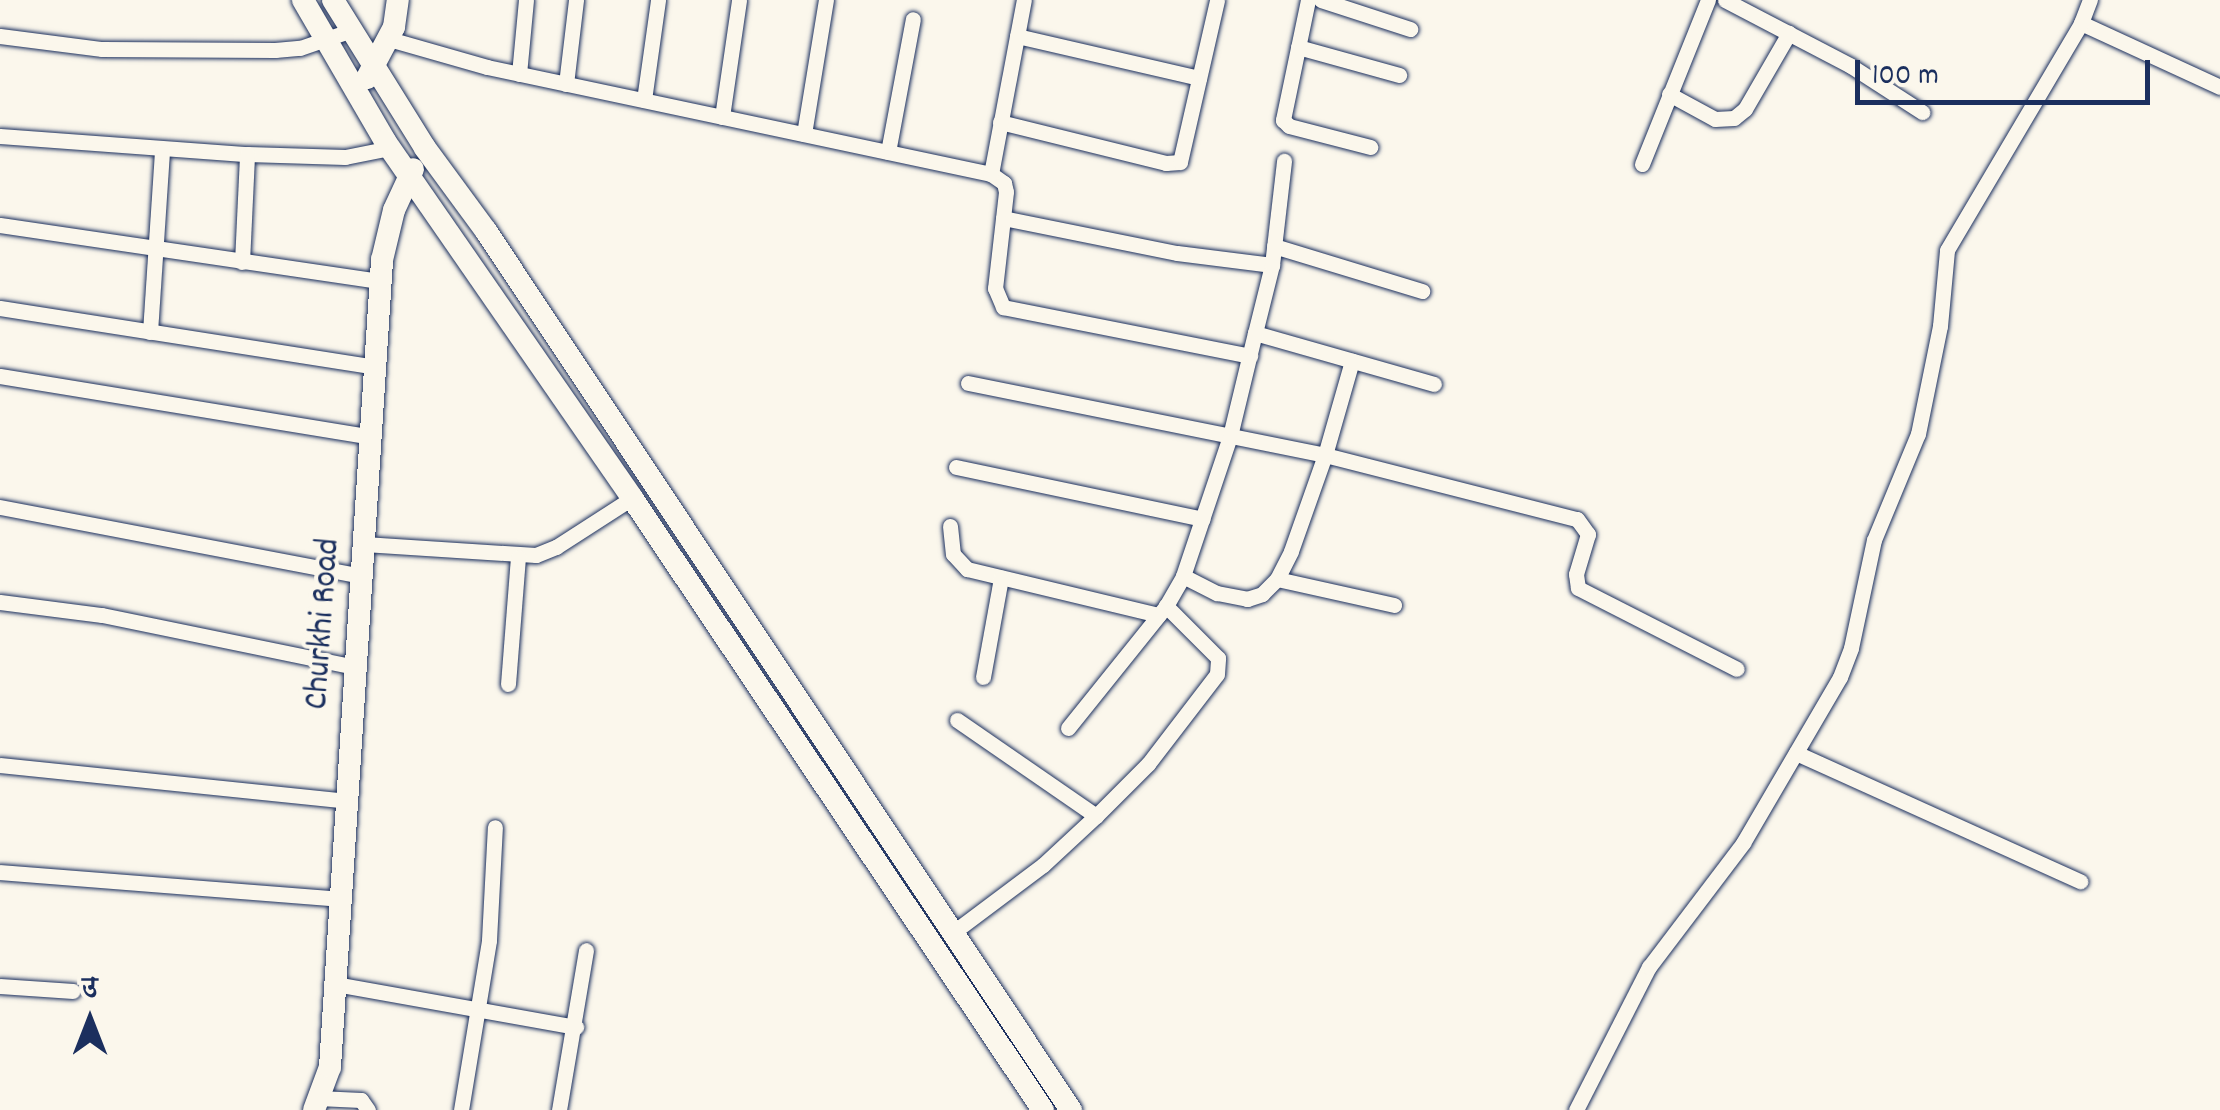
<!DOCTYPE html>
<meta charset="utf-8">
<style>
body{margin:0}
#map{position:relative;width:2220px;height:1110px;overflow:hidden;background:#fbf7ec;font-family:Dekko,"Playpen Sans Deva",sans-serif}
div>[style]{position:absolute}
.roads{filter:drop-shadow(0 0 2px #1b2f5e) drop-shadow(0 0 2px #1b2f5e)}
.street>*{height:15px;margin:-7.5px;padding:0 7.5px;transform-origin:7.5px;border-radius:7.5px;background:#fbf7ec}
.secondary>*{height:22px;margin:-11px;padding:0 11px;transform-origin:11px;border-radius:11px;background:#fbf7ec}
span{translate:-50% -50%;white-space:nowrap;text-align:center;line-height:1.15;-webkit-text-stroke:8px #fbf7ec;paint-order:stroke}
.street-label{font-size:35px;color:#1b2f5e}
.north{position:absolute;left:40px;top:970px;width:100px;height:100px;-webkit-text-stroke:8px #fbf7ec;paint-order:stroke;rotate:0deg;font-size:28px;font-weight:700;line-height:40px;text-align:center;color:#1b2f5e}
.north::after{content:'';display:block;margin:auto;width:35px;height:45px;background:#1b2f5e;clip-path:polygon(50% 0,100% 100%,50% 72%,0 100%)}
.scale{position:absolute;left:1855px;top:60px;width:295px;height:45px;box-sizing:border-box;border:5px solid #1b2f5e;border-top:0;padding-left:12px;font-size:30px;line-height:35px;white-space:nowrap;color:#1b2f5e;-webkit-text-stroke:8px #fbf7ec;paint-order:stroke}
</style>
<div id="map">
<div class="roads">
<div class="street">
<div style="left:1308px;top:0;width:123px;rotate:101.8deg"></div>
<div style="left:1283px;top:120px;width:8px;rotate:45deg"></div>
<div style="left:1289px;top:126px;width:84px;rotate:14.5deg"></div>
<div style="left:1321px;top:0;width:94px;rotate:18deg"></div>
<div style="left:1725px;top:0;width:142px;rotate:27.6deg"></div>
<div style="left:1851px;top:66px;width:85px;rotate:32.9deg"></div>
<div style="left:2081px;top:23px;width:153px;rotate:24.7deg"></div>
<div style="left:0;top:36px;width:103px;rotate:7.3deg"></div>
<div style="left:102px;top:49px;width:173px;rotate:0.3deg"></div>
<div style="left:275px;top:50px;width:25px;rotate:-5deg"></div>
<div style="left:300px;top:48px;width:52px;rotate:-19.1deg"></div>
<div style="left:1017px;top:36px;width:187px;rotate:13deg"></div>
<div style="left:389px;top:39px;width:102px;rotate:15.9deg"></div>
<div style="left:487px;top:67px;width:515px;rotate:11.99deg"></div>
<div style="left:991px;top:174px;width:16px;rotate:35deg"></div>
<div style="left:1004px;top:183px;width:9px;rotate:77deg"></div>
<div style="left:1006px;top:192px;width:97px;rotate:96.5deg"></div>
<div style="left:995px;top:288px;width:21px;rotate:67deg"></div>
<div style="left:1003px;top:307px;width:252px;rotate:11.2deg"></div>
<div style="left:1298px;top:47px;width:105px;rotate:15.5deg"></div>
<div style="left:519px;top:74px;width:74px;rotate:-84.6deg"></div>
<div style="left:566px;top:84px;width:85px;rotate:-83.2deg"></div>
<div style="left:1669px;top:94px;width:52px;rotate:28.5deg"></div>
<div style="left:1715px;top:119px;width:19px;rotate:-3deg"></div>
<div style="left:1734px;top:118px;width:14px;rotate:-39deg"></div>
<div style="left:1745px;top:109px;width:88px;rotate:-59.9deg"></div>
<div style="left:644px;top:100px;width:101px;rotate:-82deg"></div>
<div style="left:722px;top:117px;width:118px;rotate:-81.7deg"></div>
<div style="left:1000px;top:122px;width:171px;rotate:13.9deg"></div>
<div style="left:1166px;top:163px;width:14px;rotate:-4deg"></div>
<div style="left:1180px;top:162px;width:166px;rotate:-77.1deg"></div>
<div style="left:804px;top:134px;width:136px;rotate:-80.7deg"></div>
<div style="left:0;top:136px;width:248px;rotate:4.2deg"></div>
<div style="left:247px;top:154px;width:98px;rotate:1.8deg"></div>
<div style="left:345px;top:157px;width:46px;rotate:-11.3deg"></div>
<div style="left:888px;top:152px;width:135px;rotate:-79.4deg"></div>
<div style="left:1642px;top:164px;width:177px;rotate:-68.1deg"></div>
<div style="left:991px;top:174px;width:177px;rotate:-79.3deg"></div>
<div style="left:1003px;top:218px;width:177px;rotate:11.4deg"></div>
<div style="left:1177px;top:253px;width:96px;rotate:7.2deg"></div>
<div style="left:0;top:225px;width:385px;rotate:8.4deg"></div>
<div style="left:1274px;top:246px;width:155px;rotate:16.9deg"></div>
<div style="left:242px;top:262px;width:108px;rotate:-87.3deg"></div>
<div style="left:0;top:308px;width:380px;rotate:8.9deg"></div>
<div style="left:150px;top:332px;width:183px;rotate:-86.2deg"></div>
<div style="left:1255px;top:333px;width:186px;rotate:15.9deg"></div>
<div style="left:0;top:376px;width:376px;rotate:9.3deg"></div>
<div style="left:968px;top:383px;width:364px;rotate:11.4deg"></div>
<div style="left:1325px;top:455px;width:260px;rotate:14.3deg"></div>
<div style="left:1577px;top:519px;width:19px;rotate:54deg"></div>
<div style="left:1588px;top:534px;width:42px;rotate:106.7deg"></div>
<div style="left:1576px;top:574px;width:14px;rotate:82deg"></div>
<div style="left:1578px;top:588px;width:178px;rotate:27deg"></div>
<div style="left:956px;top:467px;width:252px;rotate:11.9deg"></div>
<div style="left:0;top:507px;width:369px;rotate:10.8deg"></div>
<div style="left:950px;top:526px;width:28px;rotate:84deg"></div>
<div style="left:953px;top:554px;width:21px;rotate:47deg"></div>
<div style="left:967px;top:569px;width:197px;rotate:13.5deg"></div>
<div style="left:364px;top:544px;width:172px;rotate:3.7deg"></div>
<div style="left:536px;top:555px;width:22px;rotate:-22deg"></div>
<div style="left:556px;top:547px;width:90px;rotate:-32.8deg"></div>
<div style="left:1183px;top:576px;width:38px;rotate:27deg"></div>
<div style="left:1217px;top:593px;width:31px;rotate:11deg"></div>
<div style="left:1247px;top:599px;width:16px;rotate:-18deg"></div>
<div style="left:1262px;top:594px;width:21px;rotate:-45deg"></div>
<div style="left:1277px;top:579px;width:31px;rotate:-63deg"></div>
<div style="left:1291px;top:551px;width:102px;rotate:-70.5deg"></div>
<div style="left:1325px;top:455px;width:98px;rotate:-74deg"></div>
<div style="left:1277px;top:579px;width:120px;rotate:12.5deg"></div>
<div style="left:0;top:602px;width:103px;rotate:7.3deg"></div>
<div style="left:102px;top:615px;width:259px;rotate:11.6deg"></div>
<div style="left:983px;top:677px;width:101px;rotate:-79.7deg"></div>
<div style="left:508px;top:684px;width:127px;rotate:-85.5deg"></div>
<div style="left:957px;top:720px;width:169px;rotate:34.6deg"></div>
<div style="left:1068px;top:728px;width:156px;rotate:-51.2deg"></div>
<div style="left:1166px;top:606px;width:34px;rotate:-60deg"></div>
<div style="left:1183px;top:576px;width:148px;rotate:-71.4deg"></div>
<div style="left:1230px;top:436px;width:106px;rotate:-76.4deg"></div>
<div style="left:1255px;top:333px;width:70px;rotate:-76deg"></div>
<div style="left:1272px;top:265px;width:105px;rotate:-83.4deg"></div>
<div style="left:1796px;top:753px;width:312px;rotate:24.3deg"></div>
<div style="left:0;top:765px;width:349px;rotate:5.9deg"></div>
<div style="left:0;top:872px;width:342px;rotate:4.5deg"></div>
<div style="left:951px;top:934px;width:115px;rotate:-36.9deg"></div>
<div style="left:1043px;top:865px;width:72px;rotate:-42.8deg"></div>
<div style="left:1096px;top:816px;width:74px;rotate:-45deg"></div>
<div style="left:1148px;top:764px;width:113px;rotate:-52.5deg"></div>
<div style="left:1217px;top:674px;width:16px;rotate:-86deg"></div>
<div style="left:1218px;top:658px;width:74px;rotate:-135deg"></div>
<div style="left:335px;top:984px;width:245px;rotate:10.1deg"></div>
<div style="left:0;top:986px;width:73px;rotate:3.9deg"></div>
<div style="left:318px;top:1098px;width:43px;rotate:2.7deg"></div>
<div style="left:361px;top:1100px;width:12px;rotate:55deg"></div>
<div style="left:461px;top:1110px;width:172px;rotate:-80.6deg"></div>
<div style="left:489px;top:940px;width:113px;rotate:-87deg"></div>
<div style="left:559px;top:1110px;width:162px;rotate:-80.4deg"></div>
<div style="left:1576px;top:1110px;width:161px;rotate:-63deg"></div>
<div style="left:1649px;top:967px;width:156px;rotate:-52.8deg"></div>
<div style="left:1743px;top:843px;width:192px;rotate:-59.7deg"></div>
<div style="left:1840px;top:677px;width:31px;rotate:-69deg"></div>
<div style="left:1851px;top:648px;width:110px;rotate:-78deg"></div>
<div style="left:1874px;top:540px;width:115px;rotate:-67.5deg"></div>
<div style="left:1918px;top:434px;width:110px;rotate:-78.5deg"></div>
<div style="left:1940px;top:326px;width:76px;rotate:-84.7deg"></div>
<div style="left:1947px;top:250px;width:264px;rotate:-59.4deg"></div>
<div style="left:2081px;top:23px;width:25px;rotate:-69deg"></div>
</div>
<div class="secondary">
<div style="left:303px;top:0;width:163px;rotate:59.8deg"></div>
<div style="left:385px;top:141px;width:434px;rotate:55.3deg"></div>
<div style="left:632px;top:498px;width:737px;rotate:56.12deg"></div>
<div style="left:333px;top:0;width:174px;rotate:58.1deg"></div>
<div style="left:425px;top:148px;width:103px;rotate:53.7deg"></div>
<div style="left:486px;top:231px;width:1056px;rotate:56.36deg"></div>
<div style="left:367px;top:78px;width:58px;rotate:-62.1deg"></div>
<div style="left:394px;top:27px;width:27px;rotate:-82deg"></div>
<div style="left:314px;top:1110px;width:46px;rotate:-69.6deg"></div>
<div style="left:330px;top:1067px;width:809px;rotate:-86.31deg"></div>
<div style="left:382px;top:260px;width:51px;rotate:-76.5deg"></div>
<div style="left:394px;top:210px;width:45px;rotate:-65.1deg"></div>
</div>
</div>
<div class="street-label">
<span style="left:324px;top:624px;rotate:-86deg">Churkhi Road</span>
</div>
<div class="north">उ</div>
<div class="scale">100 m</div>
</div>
